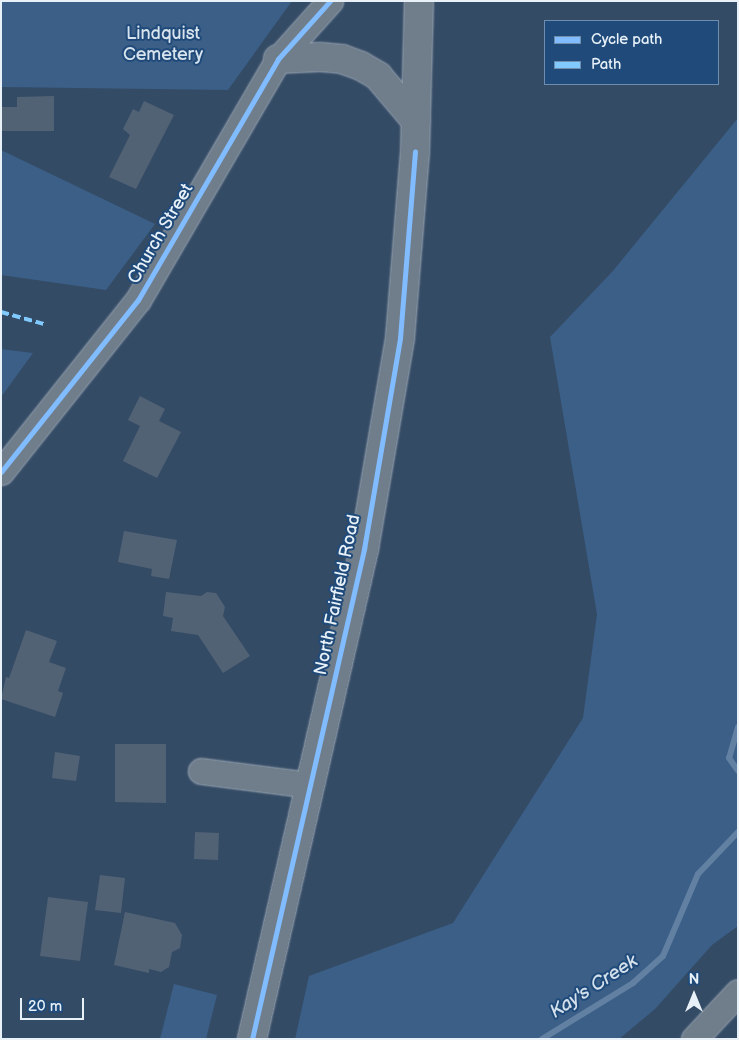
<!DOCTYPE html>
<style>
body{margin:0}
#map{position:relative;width:739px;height:1040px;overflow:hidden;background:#344b65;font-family:"Balsamiq Sans",sans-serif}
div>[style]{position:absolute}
.green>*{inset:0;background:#3b5f87}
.stream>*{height:6px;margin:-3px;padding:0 3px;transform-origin:3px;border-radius:3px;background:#6280a1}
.building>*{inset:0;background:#516275}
.roads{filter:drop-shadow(0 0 1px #9aa6b3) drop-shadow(0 0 1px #9aa6b3)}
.minor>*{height:25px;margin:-12.5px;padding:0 12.5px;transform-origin:12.5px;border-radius:12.5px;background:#707e8c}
.major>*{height:28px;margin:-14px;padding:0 14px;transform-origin:14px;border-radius:14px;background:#707e8c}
.quiet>*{height:4px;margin-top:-2px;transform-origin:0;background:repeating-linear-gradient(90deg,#80caff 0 8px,transparent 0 12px)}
.cycleway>*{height:5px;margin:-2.5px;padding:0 2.5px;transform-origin:2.5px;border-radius:2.5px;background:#80bcff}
span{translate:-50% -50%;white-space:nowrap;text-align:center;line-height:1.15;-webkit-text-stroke:4px #1f4a7a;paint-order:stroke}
.park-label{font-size:18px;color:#d7e3ed}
.street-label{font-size:18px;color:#e8f1f8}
.water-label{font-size:19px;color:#d4e1ec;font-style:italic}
.frame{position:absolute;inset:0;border:2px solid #e8f1f8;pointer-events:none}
.legend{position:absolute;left:544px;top:20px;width:175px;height:65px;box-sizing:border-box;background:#1f4a7a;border:1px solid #6f8dac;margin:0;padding:6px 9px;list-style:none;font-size:15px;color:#e8f1f8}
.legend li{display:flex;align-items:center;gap:10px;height:25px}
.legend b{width:25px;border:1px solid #6f8dac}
.north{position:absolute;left:669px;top:970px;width:50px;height:50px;-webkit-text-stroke:4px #1f4a7a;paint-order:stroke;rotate:0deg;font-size:14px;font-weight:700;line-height:20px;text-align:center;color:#e8f1f8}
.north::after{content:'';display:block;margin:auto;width:18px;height:22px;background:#e8f1f8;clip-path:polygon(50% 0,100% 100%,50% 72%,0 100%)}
.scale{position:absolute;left:20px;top:998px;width:64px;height:22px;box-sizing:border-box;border:2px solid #e8f1f8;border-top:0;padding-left:6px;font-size:15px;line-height:18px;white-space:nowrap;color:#e8f1f8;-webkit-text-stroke:4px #1f4a7a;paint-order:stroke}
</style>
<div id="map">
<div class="green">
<div style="clip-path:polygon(1px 1px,292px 1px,228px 90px,1px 87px)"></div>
<div style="clip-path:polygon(738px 118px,738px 926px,712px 945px,655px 1009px,619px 1039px,295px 1039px,309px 976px,453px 923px,583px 718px,597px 614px,550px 337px,612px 272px)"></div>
<div style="clip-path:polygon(1px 150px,155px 224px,106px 290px,1px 275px)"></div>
<div style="clip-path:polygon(1px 349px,33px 353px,1px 397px)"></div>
<div style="clip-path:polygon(174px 984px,217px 995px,206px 1039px,160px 1039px)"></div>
</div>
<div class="stream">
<div style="left:738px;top:727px;width:32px;rotate:106deg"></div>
<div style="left:729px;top:758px;width:16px;rotate:55deg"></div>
<div style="left:542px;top:1039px;width:107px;rotate:-31.6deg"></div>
<div style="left:633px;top:983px;width:40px;rotate:-42deg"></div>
<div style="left:663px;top:956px;width:89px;rotate:-66.9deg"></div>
<div style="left:698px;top:874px;width:58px;rotate:-46.4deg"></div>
</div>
<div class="building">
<div style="clip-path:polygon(54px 96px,54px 131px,1px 131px,1px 107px,17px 107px,17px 97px)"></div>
<div style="clip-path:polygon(144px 101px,174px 115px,136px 189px,109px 177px,130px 135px,123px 129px,133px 109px,139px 112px)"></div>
<div style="clip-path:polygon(140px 396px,165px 409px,159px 421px,181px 432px,157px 478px,123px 461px,140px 426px,128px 420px)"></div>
<div style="clip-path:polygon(124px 531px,177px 540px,169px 579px,151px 576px,152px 569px,118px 562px)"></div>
<div style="clip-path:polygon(166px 592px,201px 596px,207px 592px,216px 593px,225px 607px,223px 616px,250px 656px,223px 673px,198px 635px,171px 631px,173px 618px,163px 616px)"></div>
<div style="clip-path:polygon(26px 630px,57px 641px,49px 662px,66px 668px,58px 691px,63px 693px,55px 717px,1px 699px,6px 677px,9px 678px)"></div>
<div style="clip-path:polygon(115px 744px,166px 744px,166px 803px,115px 802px)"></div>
<div style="clip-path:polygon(55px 752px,80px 756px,76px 781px,52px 778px)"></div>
<div style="clip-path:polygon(195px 832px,219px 833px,218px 860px,194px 859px)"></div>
<div style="clip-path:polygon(100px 875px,125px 878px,121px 913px,95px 910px)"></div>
<div style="clip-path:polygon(48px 897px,88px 902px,80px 961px,40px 956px)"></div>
<div style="clip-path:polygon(125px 912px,175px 923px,182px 935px,180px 948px,172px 952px,169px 967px,161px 972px,149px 969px,149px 973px,114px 965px)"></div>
</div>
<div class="roads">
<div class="minor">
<div style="left:1px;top:472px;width:220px;rotate:-51.5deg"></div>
<div style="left:138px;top:300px;width:279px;rotate:-59.8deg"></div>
<div style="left:278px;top:59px;width:78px;rotate:-48.1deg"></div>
<div style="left:201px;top:771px;width:110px;rotate:7.3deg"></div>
<div style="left:694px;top:1039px;width:64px;rotate:-46.9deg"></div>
</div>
<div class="major">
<div style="left:278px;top:59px;width:42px;rotate:-2.7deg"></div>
<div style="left:320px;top:57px;width:22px;rotate:5deg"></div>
<div style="left:342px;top:59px;width:20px;rotate:20deg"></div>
<div style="left:361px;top:66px;width:20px;rotate:30deg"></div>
<div style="left:378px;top:76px;width:59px;rotate:49.8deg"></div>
<div style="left:252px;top:1039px;width:503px;rotate:-77.12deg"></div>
<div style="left:364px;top:549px;width:214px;rotate:-80.3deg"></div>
<div style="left:400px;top:338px;width:187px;rotate:-85.4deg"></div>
<div style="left:415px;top:152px;width:151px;rotate:-88.5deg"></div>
</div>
</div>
<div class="quiet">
<div style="left:1px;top:312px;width:45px;rotate:15.6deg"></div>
</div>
<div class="cycleway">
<div style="left:1px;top:472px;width:220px;rotate:-51.5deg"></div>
<div style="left:138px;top:300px;width:279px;rotate:-59.8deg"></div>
<div style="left:278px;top:59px;width:78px;rotate:-48.1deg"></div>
<div style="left:252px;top:1039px;width:503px;rotate:-77.12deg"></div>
<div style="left:364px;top:549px;width:214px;rotate:-80.3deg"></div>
<div style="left:400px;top:338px;width:187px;rotate:-85.4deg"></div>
</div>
<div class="park-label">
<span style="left:163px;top:45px">Lindquist<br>Cemetery</span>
</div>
<div class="street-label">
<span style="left:161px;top:234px;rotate:-60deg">Church Street</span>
<span style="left:338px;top:595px;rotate:-78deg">North Fairfield Road</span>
</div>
<div class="water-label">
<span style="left:594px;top:987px;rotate:-33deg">Kay's Creek</span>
</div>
<div class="frame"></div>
<ul class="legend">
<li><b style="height:6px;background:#80bcff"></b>Cycle path</li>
<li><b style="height:6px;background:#80caff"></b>Path</li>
</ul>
<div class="north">N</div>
<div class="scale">20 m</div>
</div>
